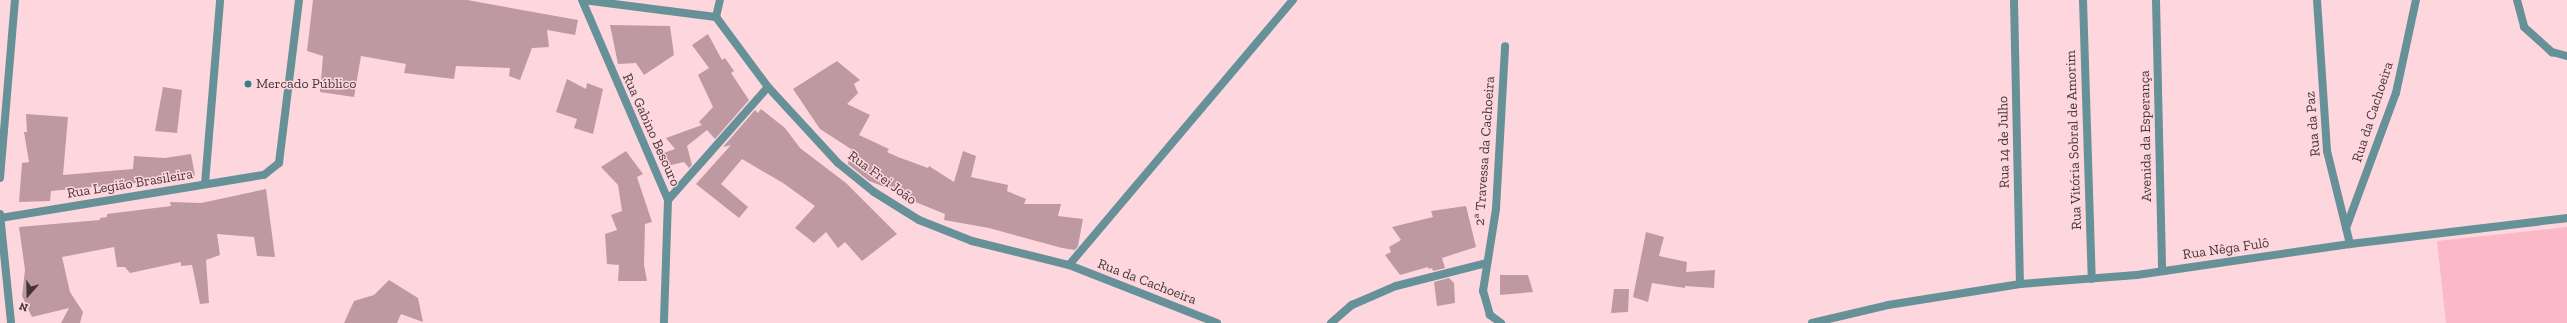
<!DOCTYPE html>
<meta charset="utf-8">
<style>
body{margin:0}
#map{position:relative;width:2567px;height:323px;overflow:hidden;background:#fed7de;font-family:"Zilla Slab",serif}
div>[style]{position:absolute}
.green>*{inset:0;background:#fbb9c7}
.building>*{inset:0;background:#be99a1}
.minor>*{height:8px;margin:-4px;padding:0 4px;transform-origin:4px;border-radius:4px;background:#679198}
.dots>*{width:11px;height:11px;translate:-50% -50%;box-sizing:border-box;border:2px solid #fed7de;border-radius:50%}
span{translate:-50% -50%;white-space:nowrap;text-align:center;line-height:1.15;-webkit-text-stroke:3px #fed7de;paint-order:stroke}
.poi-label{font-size:14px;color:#443538}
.left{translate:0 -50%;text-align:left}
.street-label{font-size:14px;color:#443538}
.north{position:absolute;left:8px;top:275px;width:40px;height:40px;-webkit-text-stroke:3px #fed7de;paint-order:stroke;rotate:200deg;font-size:11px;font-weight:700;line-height:16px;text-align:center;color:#443538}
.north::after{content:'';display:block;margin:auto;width:14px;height:18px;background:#443538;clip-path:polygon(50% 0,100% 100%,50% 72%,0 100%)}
</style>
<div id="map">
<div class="green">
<div style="clip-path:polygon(2567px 227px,2567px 323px,2446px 323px,2437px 241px)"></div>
</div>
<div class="building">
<div style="clip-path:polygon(313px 0,467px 0,578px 20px,575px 35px,547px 30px,549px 47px,532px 48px,520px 80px,509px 76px,510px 68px,456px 66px,454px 79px,404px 73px,406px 64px,361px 56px,354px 97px,320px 92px,323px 56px,307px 51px)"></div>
<div style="clip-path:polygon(610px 25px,670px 26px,674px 55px,644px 75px,636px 63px,618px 64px)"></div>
<div style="clip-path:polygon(708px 34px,722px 60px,725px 58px,734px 71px,731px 73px,749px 100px,715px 139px,707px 130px,687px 146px,692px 165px,689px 168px,684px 162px,667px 166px,661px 154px,675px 149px,666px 138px,702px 125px,699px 122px,713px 107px,698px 75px,709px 68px,692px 45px)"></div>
<div style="clip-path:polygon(837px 61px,860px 80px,854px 84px,858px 93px,847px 104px,870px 115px,859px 135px,889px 149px,887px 152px,898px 157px,928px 168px,929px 166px,954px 182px,963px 151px,976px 156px,971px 177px,1008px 185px,1007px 191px,1026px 199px,1024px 204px,1061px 204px,1058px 216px,1083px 219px,1078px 246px,1075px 250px,1062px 248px,989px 228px,944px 220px,945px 214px,903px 197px,904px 194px,869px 181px,848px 164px,851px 149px,820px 129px,793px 89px)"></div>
<div style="clip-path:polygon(567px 79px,586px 89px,587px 83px,603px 89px,593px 134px,574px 128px,577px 119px,556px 112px)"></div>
<div style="clip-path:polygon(163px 87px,182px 90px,177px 133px,155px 131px)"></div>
<div style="clip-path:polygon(761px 109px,785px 128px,800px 148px,846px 183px,897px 234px,862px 261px,845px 242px,838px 248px,826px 232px,814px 243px,795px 228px,815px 206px,783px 183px,742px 159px,721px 184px,748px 207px,739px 218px,696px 184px,731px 145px,723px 147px,755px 110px,758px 113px)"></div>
<div style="clip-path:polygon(26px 114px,68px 117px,63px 175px,133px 169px,134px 156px,165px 158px,191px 154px,195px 176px,166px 182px,166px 178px,129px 184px,105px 190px,105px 186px,51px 191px,50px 201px,19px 202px,22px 163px,29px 162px,24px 132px,27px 132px)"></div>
<div style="clip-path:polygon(626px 151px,643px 174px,637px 177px,652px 222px,645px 224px,644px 265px,647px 281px,618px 281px,619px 265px,607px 264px,605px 234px,617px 230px,611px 215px,622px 211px,618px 185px,601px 167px)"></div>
<div style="clip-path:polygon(266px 189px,275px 257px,257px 256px,254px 237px,217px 234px,220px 255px,206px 260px,209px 303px,200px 304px,192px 265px,181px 266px,181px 262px,130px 273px,125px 267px,117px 267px,114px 247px,62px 257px,70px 292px,83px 312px,80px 323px,61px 323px,69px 308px,32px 317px,22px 296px,25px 270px,19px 227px,100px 220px,100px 218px,107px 217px,107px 214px,171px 206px,170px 202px,201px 203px)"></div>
<div style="clip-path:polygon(1466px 206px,1476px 247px,1442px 258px,1445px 268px,1433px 271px,1432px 268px,1429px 269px,1428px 267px,1400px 275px,1385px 255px,1391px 252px,1389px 247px,1401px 240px,1392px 227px,1433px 217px,1431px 211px)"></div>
<div style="clip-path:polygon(1646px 232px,1664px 237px,1659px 256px,1687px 262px,1686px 272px,1715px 270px,1714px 288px,1685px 286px,1685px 288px,1652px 283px,1648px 302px,1633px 297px)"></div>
<div style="clip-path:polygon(1500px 275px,1528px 275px,1533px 292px,1500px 295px)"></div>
<div style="clip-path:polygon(1449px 278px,1454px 283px,1455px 303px,1437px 306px,1434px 282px)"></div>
<div style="clip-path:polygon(389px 280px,418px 298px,423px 322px,401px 314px,397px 323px,344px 323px,354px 301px,374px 295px)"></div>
<div style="clip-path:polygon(1614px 289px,1629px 289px,1628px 312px,1611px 313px)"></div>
</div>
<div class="minor">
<div style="left:582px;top:0;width:218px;rotate:66.7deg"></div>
<div style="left:668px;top:200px;width:123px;rotate:91.9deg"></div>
<div style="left:583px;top:0;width:134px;rotate:7.3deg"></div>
<div style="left:2014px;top:0;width:284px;rotate:88.8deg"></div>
<div style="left:2083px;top:0;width:279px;rotate:88.2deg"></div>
<div style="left:2156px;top:0;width:271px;rotate:88.7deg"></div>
<div style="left:2317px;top:0;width:151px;rotate:86.2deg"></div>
<div style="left:2327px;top:151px;width:96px;rotate:76.1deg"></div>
<div style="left:2517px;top:0;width:28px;rotate:75deg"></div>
<div style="left:2524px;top:27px;width:38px;rotate:42deg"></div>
<div style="left:2552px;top:52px;width:16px;rotate:15deg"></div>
<div style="left:716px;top:17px;width:87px;rotate:53.4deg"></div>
<div style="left:768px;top:87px;width:103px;rotate:47.4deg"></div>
<div style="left:838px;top:163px;width:46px;rotate:38.9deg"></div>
<div style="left:874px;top:192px;width:53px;rotate:31.9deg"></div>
<div style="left:919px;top:220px;width:57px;rotate:21.6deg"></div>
<div style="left:972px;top:241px;width:100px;rotate:13.9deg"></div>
<div style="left:1069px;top:265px;width:159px;rotate:21.4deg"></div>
<div style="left:716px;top:17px;width:17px;rotate:-77deg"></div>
<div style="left:0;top:178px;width:179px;rotate:-85.2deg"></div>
<div style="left:205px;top:184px;width:185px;rotate:-85.3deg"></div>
<div style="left:668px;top:200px;width:151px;rotate:-48.5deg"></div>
<div style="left:0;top:214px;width:110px;rotate:84.2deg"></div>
<div style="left:0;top:218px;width:267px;rotate:-9.3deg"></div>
<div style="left:264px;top:175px;width:19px;rotate:-39deg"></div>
<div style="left:279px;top:163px;width:164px;rotate:-83deg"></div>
<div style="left:2346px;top:228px;width:144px;rotate:-69.7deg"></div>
<div style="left:2396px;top:93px;width:95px;rotate:-77.9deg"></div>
<div style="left:1069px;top:265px;width:347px;rotate:-49.8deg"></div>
<div style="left:1331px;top:323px;width:28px;rotate:-41deg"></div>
<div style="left:1352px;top:305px;width:48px;rotate:-23.4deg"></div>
<div style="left:1396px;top:286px;width:94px;rotate:-14.2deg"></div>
<div style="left:1501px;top:323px;width:14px;rotate:-144deg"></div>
<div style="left:1490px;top:315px;width:25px;rotate:-106deg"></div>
<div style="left:1483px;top:291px;width:83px;rotate:-81deg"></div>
<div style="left:1496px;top:209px;width:163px;rotate:-86.8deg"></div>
<div style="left:1812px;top:323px;width:78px;rotate:-13.3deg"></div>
<div style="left:1888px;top:305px;width:134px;rotate:-9deg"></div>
<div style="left:2020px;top:284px;width:117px;rotate:-4.4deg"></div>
<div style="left:2137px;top:275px;width:215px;rotate:-8.3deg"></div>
<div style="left:2350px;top:244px;width:219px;rotate:-6.8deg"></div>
</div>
<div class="dots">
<div style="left:248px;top:84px;background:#397f8a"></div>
</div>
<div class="poi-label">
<span class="left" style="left:256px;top:84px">Mercado Público</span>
</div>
<div class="street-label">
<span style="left:2373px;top:112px;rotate:-72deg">Rua da Cachoeira</span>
<span style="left:2313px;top:124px;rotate:-95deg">Rua da Paz</span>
<span style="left:651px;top:130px;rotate:66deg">Rua Gabino Besouro</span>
<span style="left:2146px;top:136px;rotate:-91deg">Avenida da Esperança</span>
<span style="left:2074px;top:140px;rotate:-92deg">Rua Vitória Sobral de Amorim</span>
<span style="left:2004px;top:142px;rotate:-91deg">Rua 14 de Julho</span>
<span style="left:1485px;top:151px;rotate:-86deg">2ª Travessa da Cachoeira</span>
<span style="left:882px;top:178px;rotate:36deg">Rua Frei João</span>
<span style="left:130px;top:184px;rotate:-9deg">Rua Legião Brasileira</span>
<span style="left:2226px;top:249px;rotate:-8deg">Rua Nêga Fulô</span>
<span style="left:1147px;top:282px;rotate:21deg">Rua da Cachoeira</span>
</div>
<div class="north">N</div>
</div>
